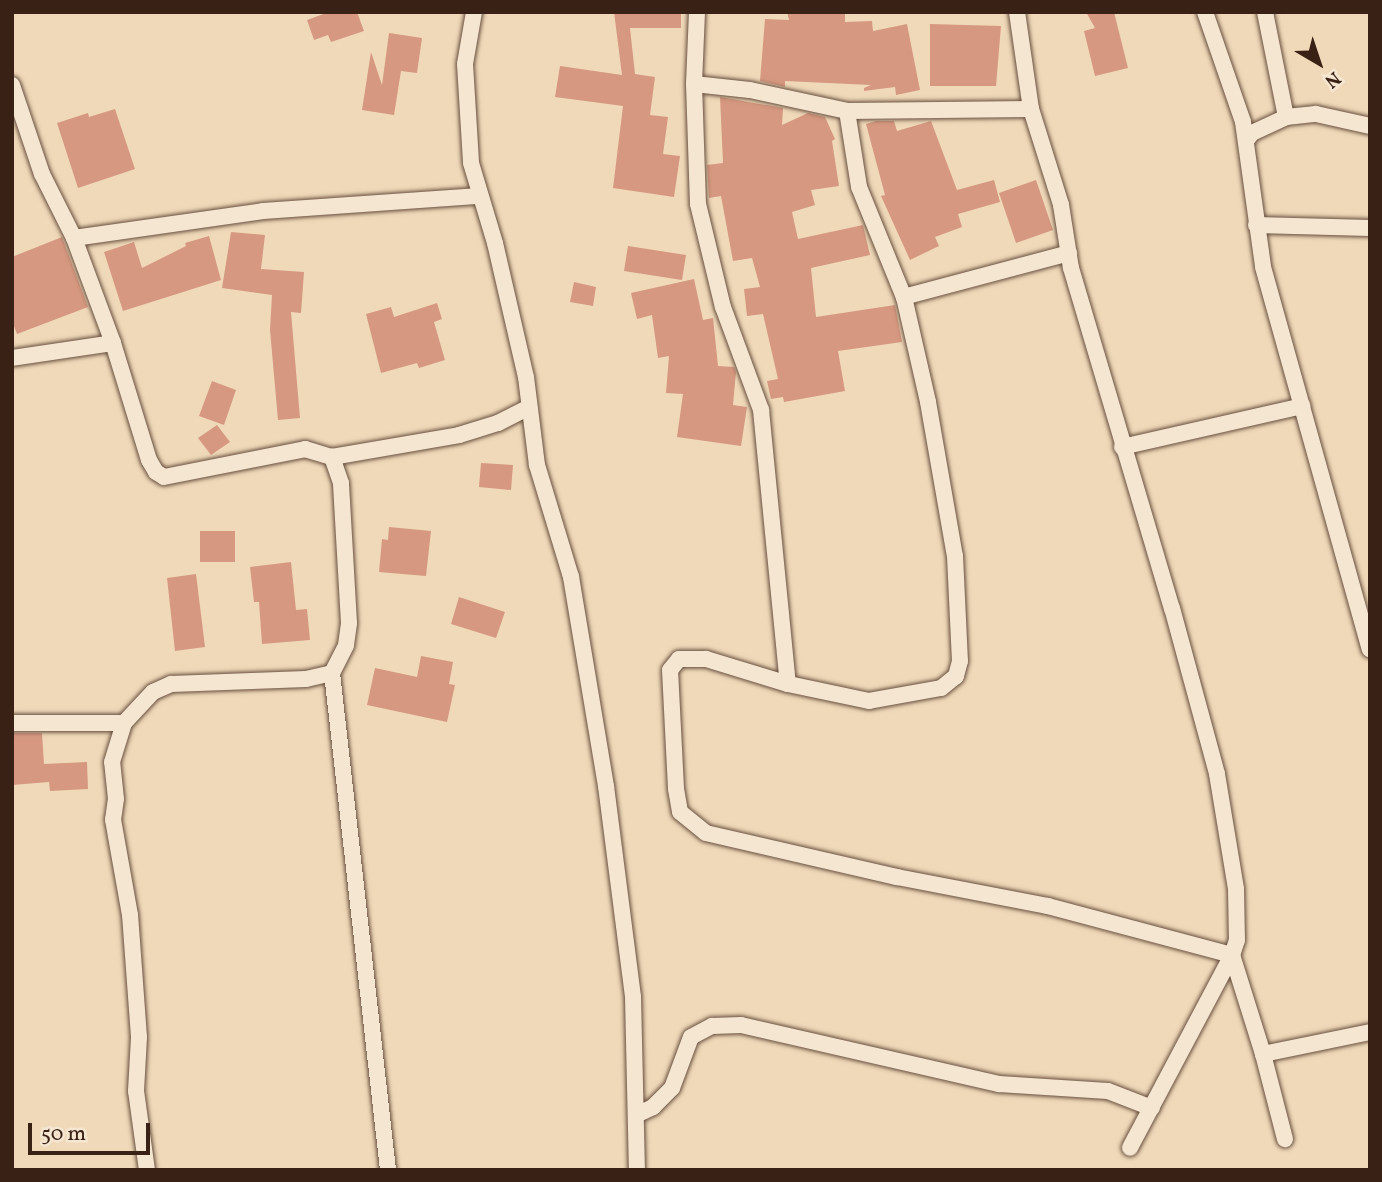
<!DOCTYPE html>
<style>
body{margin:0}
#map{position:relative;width:1382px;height:1182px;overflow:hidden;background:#f0d9b9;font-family:Vollkorn,serif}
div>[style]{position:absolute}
.building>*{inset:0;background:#d69880}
.roads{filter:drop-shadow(0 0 2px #674f3e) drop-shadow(0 0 2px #674f3e)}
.minor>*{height:16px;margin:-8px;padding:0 8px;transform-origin:8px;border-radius:8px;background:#f5e6d2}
span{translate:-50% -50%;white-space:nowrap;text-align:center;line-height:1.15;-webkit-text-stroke:5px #f5e6d2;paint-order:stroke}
.frame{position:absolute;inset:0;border:14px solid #392115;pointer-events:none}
.north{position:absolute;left:1284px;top:28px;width:70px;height:70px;-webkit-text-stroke:5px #f5e6d2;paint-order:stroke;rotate:141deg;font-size:19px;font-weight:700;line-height:28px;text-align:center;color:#392115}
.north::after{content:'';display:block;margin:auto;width:24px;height:32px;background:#392115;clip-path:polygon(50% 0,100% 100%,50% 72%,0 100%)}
.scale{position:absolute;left:28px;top:1123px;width:122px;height:32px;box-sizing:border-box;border:4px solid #392115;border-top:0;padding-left:9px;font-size:21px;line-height:24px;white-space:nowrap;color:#392115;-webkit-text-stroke:5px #f5e6d2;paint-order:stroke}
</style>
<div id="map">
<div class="building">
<div style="clip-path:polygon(329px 12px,357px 12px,364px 31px,331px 42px,328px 35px,314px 40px,307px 20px)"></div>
<div style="clip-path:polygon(614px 12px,681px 12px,681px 28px,630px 28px,635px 74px,655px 77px,650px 115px,668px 117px,663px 154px,680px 156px,674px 197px,613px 188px,623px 106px,555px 97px,560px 66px,622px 75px)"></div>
<div style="clip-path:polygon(787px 12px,845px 12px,845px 22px,872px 21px,873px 31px,907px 24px,920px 90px,896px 95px,895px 87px,864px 91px,864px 88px,871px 85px,785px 81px,785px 87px,760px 81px,765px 19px,789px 20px)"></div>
<div style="clip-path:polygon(1086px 12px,1114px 12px,1128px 68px,1095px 76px,1084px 31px,1095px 28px)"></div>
<div style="clip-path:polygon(930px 24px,1001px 26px,996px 86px,930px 86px)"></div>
<div style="clip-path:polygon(389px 33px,422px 38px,417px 73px,401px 71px,394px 115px,362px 110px,371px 52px,382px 85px)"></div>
<div style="clip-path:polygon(720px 97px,783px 108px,782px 125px,808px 113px,825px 117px,835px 139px,832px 141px,839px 186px,811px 190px,815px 205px,792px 212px,798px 239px,863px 225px,870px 255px,811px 268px,816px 317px,895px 305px,902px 342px,838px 351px,845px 391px,784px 402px,783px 397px,771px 399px,767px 381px,778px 379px,763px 314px,747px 316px,744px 289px,760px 287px,752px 258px,733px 261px,721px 196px,709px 198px,707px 165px,723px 163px)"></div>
<div style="clip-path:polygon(115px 109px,135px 169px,78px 188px,57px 123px,88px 113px,89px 117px)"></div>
<div style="clip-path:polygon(876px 121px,894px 121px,897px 131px,931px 121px,957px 190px,994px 180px,1000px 202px,958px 214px,962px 227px,935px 237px,939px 246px,910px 260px,881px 196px,885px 195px,866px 124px)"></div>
<div style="clip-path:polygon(1036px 180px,1053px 230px,1016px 243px,999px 193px)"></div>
<div style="clip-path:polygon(231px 232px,265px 235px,261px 269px,304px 272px,301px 313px,291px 312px,300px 418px,278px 420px,270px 330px,272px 295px,222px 288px)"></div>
<div style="clip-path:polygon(209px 236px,221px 280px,123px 311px,104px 252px,134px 242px,142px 268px,186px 246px,185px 243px)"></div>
<div style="clip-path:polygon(62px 237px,88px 307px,17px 334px,12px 321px,12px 257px)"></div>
<div style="clip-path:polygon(628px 246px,686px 255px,682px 280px,624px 271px)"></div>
<div style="clip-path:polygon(694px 279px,703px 320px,713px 318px,718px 366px,734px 367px,736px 372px,733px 405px,747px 407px,741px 446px,677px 437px,683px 394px,666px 393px,669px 356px,658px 358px,652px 315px,637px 319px,631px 293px)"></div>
<div style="clip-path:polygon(574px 282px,596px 287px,593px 306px,570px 302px)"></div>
<div style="clip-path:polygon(437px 303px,442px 319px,434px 322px,445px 360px,419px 368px,417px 363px,381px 373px,366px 314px,391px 307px,394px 317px)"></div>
<div style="clip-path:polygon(212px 381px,236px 390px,224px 425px,199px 416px)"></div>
<div style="clip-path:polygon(217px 425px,230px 442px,211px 455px,198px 438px)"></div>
<div style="clip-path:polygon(481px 463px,513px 465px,511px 490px,479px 487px)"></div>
<div style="clip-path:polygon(389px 527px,431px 531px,426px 576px,379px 572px,382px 539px,388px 540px)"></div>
<div style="clip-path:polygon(200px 531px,235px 531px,235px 562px,200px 562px)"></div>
<div style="clip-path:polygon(291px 562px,296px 610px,307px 609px,310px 640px,262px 644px,259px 602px,254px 602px,250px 567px)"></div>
<div style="clip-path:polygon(196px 574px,205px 647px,175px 651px,167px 578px)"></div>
<div style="clip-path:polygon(459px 597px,505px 612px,496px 638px,451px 624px)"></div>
<div style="clip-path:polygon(421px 656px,453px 662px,449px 684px,455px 685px,447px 722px,367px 705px,375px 668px,417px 677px)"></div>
<div style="clip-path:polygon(12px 733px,42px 733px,44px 764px,87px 762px,88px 789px,50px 791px,49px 782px,12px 785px)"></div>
</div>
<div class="roads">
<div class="minor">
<div style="left:474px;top:12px;width:53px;rotate:99.8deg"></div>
<div style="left:465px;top:64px;width:99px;rotate:86.5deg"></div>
<div style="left:471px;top:163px;width:84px;rotate:73.3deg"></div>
<div style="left:495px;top:243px;width:138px;rotate:77deg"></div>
<div style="left:526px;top:377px;width:89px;rotate:82.9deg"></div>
<div style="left:537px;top:465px;width:117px;rotate:73.1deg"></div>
<div style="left:571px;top:577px;width:212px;rotate:80.5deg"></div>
<div style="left:606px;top:786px;width:213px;rotate:82.7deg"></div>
<div style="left:633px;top:997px;width:173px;rotate:88.7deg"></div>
<div style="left:697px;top:12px;width:72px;rotate:92.4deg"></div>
<div style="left:694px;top:84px;width:120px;rotate:88.1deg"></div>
<div style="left:698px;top:204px;width:106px;rotate:76.4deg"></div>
<div style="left:723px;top:307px;width:110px;rotate:69.7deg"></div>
<div style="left:761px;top:410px;width:275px;rotate:84.4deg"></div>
<div style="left:1017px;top:12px;width:98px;rotate:81.8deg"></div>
<div style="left:1031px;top:109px;width:101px;rotate:72.6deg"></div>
<div style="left:1061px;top:205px;width:64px;rotate:81deg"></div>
<div style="left:1071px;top:268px;width:355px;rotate:73.5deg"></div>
<div style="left:1172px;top:608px;width:172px;rotate:74.8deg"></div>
<div style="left:1217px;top:774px;width:117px;rotate:80.6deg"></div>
<div style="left:1236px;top:889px;width:51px;rotate:88.9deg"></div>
<div style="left:1237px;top:940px;width:16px;rotate:108deg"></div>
<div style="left:1232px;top:955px;width:104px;rotate:72.6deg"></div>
<div style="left:1263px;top:1054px;width:88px;rotate:75.5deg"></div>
<div style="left:1205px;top:12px;width:116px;rotate:70.9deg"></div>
<div style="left:1243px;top:122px;width:146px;rotate:82.1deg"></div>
<div style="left:1263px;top:267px;width:397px;rotate:74.4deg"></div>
<div style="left:1265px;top:12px;width:107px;rotate:78.7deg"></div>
<div style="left:694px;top:84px;width:56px;rotate:6.1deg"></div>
<div style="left:750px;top:90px;width:99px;rotate:12.2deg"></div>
<div style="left:847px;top:111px;width:184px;rotate:-0.6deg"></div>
<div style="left:12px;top:85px;width:94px;rotate:71.4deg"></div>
<div style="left:42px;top:174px;width:72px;rotate:63.4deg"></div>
<div style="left:74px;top:238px;width:112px;rotate:69.6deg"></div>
<div style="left:113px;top:343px;width:122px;rotate:72.9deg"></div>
<div style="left:149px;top:460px;width:14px;rotate:60deg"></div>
<div style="left:156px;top:472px;width:9px;rotate:32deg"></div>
<div style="left:164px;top:477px;width:144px;rotate:-11.2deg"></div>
<div style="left:305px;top:449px;width:28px;rotate:17deg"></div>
<div style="left:847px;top:111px;width:77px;rotate:81deg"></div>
<div style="left:859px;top:187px;width:119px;rotate:67.8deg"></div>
<div style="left:1246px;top:141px;width:10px;rotate:-53deg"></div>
<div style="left:1252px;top:133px;width:38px;rotate:-25deg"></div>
<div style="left:1286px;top:117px;width:30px;rotate:-6deg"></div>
<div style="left:1316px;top:114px;width:55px;rotate:12.5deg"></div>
<div style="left:1256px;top:225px;width:114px;rotate:1.5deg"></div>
<div style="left:74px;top:238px;width:191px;rotate:-8.1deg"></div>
<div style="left:263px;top:211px;width:217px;rotate:-4deg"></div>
<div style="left:1069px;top:253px;width:171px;rotate:165.1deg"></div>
<div style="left:904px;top:297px;width:108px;rotate:77.1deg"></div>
<div style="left:928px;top:402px;width:156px;rotate:80.1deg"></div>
<div style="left:955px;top:556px;width:105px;rotate:87.3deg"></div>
<div style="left:960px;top:661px;width:16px;rotate:105deg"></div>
<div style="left:956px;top:676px;width:19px;rotate:141deg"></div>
<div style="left:941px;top:688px;width:73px;rotate:169.8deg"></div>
<div style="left:869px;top:701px;width:83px;rotate:-168.1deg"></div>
<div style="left:788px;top:684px;width:86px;rotate:-163deg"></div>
<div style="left:706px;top:659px;width:27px;rotate:180deg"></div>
<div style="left:679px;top:659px;width:14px;rotate:129deg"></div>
<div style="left:670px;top:670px;width:119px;rotate:87.1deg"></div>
<div style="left:676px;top:789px;width:23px;rotate:80deg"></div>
<div style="left:680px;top:812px;width:33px;rotate:39deg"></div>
<div style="left:706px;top:833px;width:196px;rotate:13deg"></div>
<div style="left:897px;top:877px;width:154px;rotate:10.9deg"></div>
<div style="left:1048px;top:906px;width:190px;rotate:14.9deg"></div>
<div style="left:1232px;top:955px;width:218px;rotate:117.9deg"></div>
<div style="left:12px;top:358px;width:102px;rotate:-8.4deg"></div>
<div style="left:1122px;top:447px;width:185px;rotate:-12.8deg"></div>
<div style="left:332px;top:673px;width:500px;rotate:83.57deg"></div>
<div style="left:12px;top:723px;width:112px"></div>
<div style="left:1263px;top:1054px;width:109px;rotate:-11.6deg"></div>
<div style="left:636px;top:1115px;width:19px;rotate:-25deg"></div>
<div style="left:653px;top:1107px;width:27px;rotate:-45deg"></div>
<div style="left:672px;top:1088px;width:54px;rotate:-69.6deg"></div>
<div style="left:691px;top:1037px;width:24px;rotate:-28deg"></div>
<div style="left:712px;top:1026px;width:29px;rotate:-2deg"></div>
<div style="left:741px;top:1025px;width:265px;rotate:12.9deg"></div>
<div style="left:999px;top:1084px;width:109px;rotate:3.7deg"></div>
<div style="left:1108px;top:1091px;width:47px;rotate:21.1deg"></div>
<div style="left:147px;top:1170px;width:80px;rotate:-97.9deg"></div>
<div style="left:136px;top:1091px;width:54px;rotate:-86.8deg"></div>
<div style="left:139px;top:1037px;width:122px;rotate:-94.2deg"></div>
<div style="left:130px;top:915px;width:97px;rotate:-100.1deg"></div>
<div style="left:113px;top:820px;width:21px;rotate:-82deg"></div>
<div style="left:116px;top:799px;width:37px;rotate:-96deg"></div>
<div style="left:112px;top:762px;width:41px;rotate:-72.9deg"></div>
<div style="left:124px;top:723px;width:42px;rotate:-46.9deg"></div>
<div style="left:153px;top:692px;width:20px;rotate:-24deg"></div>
<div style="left:171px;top:684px;width:135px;rotate:-2.1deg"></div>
<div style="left:306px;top:679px;width:27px;rotate:-13deg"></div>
<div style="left:332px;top:673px;width:31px;rotate:-63deg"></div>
<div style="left:346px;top:645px;width:22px;rotate:-82deg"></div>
<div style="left:349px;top:623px;width:140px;rotate:-93.3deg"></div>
<div style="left:341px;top:483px;width:28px;rotate:-109deg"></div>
<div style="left:332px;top:457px;width:129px;rotate:-9.8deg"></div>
<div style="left:459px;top:435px;width:41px;rotate:-17.1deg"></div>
<div style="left:498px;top:423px;width:35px;rotate:-27deg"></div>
</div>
</div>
<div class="frame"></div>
<div class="north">N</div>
<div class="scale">50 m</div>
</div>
